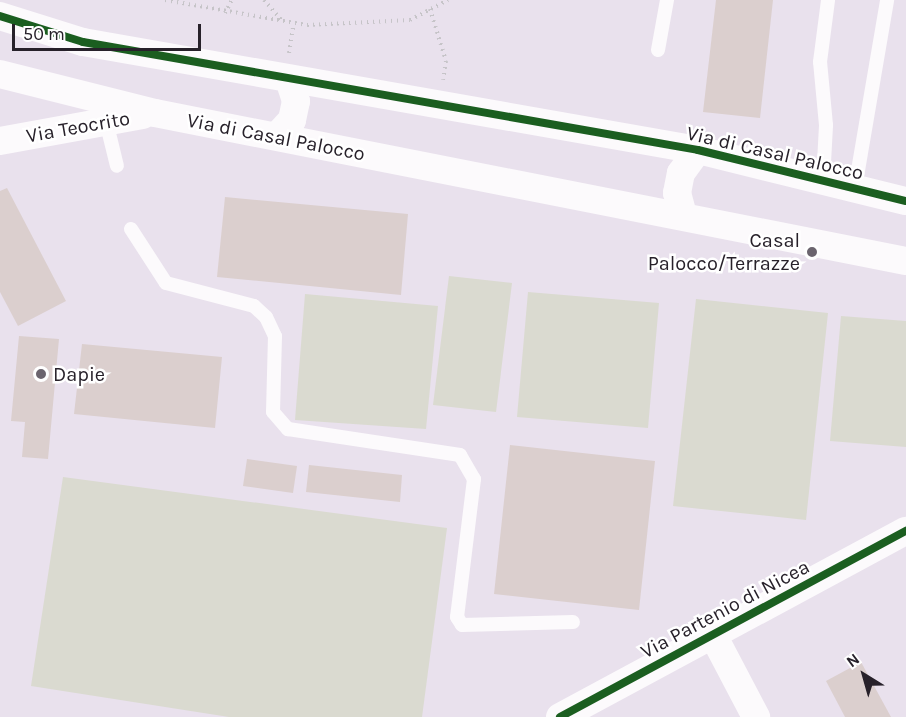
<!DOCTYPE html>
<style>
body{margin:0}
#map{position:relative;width:906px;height:717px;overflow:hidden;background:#e9e1ed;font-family:Karla,sans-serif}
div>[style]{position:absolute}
.green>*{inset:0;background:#dadad0}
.building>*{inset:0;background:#dbcfce}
.path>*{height:4px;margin-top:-2px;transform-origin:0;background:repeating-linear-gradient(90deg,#c6c4c8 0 1.5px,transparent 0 6px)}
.service>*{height:14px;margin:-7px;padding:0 7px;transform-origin:7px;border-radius:7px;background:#fcfafc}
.minor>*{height:28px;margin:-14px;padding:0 14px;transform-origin:14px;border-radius:14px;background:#fcfafc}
.cycleway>*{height:8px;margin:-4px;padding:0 4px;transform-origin:4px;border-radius:4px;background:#1b5e20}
.dots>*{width:16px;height:16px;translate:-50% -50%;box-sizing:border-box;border:3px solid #fff;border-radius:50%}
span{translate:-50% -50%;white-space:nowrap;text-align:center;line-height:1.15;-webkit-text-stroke:5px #fff;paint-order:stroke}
.street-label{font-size:20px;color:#27212a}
.poi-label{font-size:20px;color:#27212a}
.right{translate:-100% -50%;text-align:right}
.left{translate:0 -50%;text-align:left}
.north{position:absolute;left:834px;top:645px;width:60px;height:60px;-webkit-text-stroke:4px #fff;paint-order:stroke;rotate:323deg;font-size:16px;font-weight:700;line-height:24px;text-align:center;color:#27212a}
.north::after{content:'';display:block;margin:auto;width:21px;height:27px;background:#27212a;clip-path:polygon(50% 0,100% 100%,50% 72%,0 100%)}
.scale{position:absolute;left:12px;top:24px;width:189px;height:27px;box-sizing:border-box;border:3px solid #27212a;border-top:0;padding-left:8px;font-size:18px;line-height:21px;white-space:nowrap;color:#27212a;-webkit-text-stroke:4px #fff;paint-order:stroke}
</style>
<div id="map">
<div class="green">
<div style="clip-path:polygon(449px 276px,512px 283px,496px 412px,433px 405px)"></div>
<div style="clip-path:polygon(528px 292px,659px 303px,648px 428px,517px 417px)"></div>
<div style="clip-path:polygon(305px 294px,438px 306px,426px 429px,295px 420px)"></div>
<div style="clip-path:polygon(696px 299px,828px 313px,806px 520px,673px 506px)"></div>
<div style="clip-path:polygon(841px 316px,906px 321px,906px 447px,830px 441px)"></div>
<div style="clip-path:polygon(63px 477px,447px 528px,422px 717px,229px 717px,31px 686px)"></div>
</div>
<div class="building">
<div style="clip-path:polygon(716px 0,773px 0,760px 118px,703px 112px)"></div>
<div style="clip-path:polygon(7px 188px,66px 301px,18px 326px,0 292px,0 191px)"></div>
<div style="clip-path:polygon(225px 197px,408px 214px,401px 295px,217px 277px)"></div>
<div style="clip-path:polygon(19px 336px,59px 339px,48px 459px,22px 457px,25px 422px,11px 421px)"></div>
<div style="clip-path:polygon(82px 344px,222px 357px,215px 428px,74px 414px)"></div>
<div style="clip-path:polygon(510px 445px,655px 461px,639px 610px,494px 594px)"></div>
<div style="clip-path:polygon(247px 459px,297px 466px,293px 493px,243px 486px)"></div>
<div style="clip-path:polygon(309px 465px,402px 475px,400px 502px,306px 492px)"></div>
<div style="clip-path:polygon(861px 662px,891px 717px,845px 717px,826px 681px)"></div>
</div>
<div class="path">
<div style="left:165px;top:0;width:144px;rotate:10deg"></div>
<div style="left:307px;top:25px;width:103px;rotate:-2.8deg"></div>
<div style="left:410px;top:20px;width:43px;rotate:-27.8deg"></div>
<div style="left:264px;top:0;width:28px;rotate:49deg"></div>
<div style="left:430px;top:9px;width:54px;rotate:72.9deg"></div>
<div style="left:446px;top:61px;width:19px;rotate:99deg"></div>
<div style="left:225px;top:13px;width:15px;rotate:-62deg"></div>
<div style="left:289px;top:53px;width:30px;rotate:-81deg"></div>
</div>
<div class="service">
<div style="left:658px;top:50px;width:51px;rotate:-79.8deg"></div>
<div style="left:106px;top:121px;width:46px;rotate:76.3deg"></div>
<div style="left:823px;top:181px;width:56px;rotate:-86.9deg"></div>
<div style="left:826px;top:125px;width:63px;rotate:-95.4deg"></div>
<div style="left:820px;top:62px;width:63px;rotate:-82.6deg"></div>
<div style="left:855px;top:188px;width:191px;rotate:-80.3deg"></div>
<div style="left:131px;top:229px;width:64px;rotate:57.1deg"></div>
<div style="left:166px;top:283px;width:91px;rotate:14.6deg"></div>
<div style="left:254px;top:306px;width:16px;rotate:43deg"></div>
<div style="left:266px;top:317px;width:21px;rotate:65deg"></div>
<div style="left:275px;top:336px;width:76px;rotate:91.5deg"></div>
<div style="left:273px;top:412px;width:23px;rotate:49deg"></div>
<div style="left:288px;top:429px;width:174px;rotate:8.6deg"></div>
<div style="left:460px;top:455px;width:28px;rotate:60deg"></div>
<div style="left:474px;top:479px;width:139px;rotate:97deg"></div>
<div style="left:457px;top:617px;width:9px;rotate:58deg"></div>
<div style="left:462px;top:625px;width:111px;rotate:-1.5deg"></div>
</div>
<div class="minor">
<div style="left:0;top:16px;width:87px;rotate:17.4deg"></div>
<div style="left:83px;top:42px;width:624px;rotate:9.96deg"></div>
<div style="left:698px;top:150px;width:214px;rotate:13.8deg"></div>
<div style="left:0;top:74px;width:160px;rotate:14.1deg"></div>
<div style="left:155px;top:113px;width:765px;rotate:11.15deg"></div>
<div style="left:277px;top:136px;width:22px;rotate:-47deg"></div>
<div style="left:292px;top:120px;width:19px;rotate:-78deg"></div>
<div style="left:296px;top:101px;width:22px;rotate:-108deg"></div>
<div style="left:0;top:141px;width:145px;rotate:-10.3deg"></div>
<div style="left:683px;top:215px;width:23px;rotate:-105deg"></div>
<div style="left:677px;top:193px;width:20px;rotate:-79deg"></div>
<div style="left:681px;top:173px;width:29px;rotate:-54deg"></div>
<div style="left:713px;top:635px;width:93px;rotate:62.3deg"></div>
<div style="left:560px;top:717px;width:393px;rotate:-28.3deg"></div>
</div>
<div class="cycleway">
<div style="left:0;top:16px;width:87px;rotate:17.4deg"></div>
<div style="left:83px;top:42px;width:624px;rotate:9.96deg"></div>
<div style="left:698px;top:150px;width:214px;rotate:13.8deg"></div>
<div style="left:560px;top:717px;width:393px;rotate:-28.3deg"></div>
</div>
<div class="dots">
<div style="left:812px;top:252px;background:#6b646e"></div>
<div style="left:41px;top:374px;background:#6b646e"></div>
</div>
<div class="street-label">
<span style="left:78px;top:127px;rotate:-10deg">Via Teocrito</span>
<span style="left:276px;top:137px;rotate:11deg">Via di Casal Palocco</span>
<span style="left:775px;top:153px;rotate:13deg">Via di Casal Palocco</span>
<span style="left:725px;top:609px;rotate:-28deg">Via Partenio di Nicea</span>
</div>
<div class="poi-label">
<span class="right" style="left:800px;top:252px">Casal<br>Palocco/Terrazze</span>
<span class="left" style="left:53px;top:374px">Dapie</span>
</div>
<div class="north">N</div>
<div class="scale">50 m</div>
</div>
